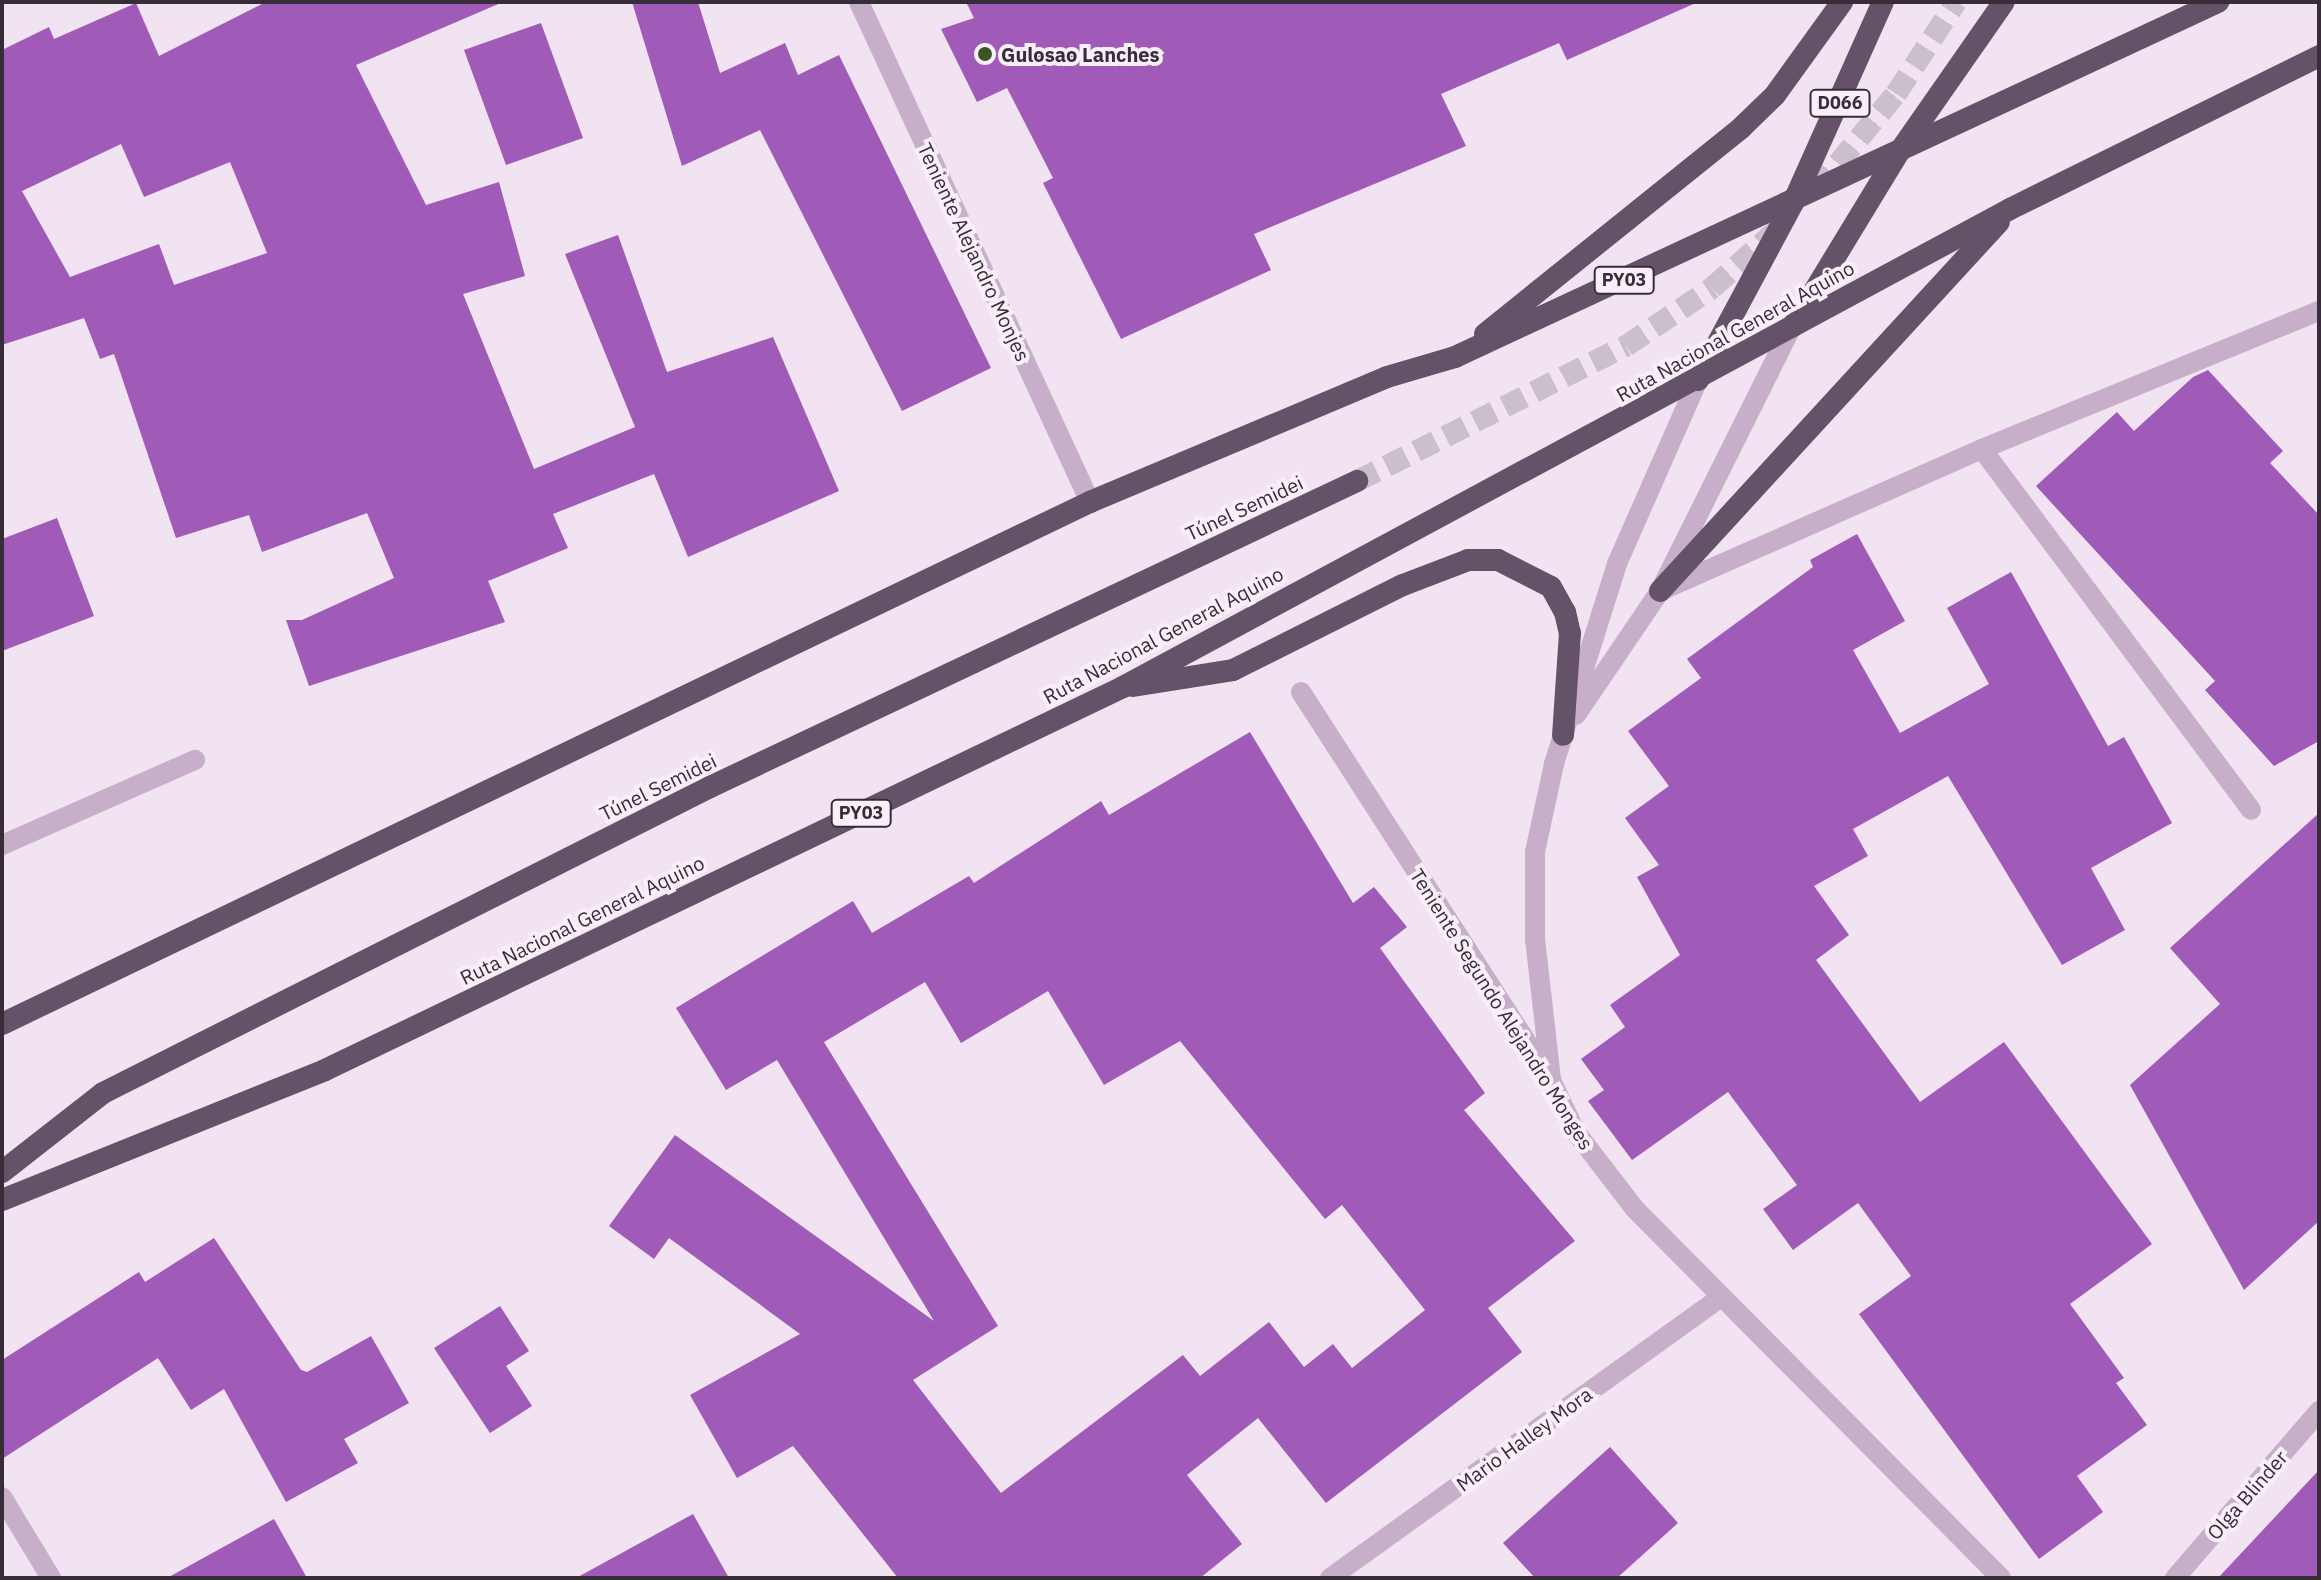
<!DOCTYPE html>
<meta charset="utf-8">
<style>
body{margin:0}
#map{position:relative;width:2321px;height:1580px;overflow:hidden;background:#f1e3f1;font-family:"IBM Plex Sans",sans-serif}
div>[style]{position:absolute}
.building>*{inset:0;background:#a05ab8}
.trunk-tunnel>*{height:22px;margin-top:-11px;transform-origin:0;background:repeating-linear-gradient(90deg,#ccbfcc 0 22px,transparent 0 33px)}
.service>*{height:20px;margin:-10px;padding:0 10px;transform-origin:10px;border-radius:10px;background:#c7afc9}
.minor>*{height:20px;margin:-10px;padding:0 10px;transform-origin:10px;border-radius:10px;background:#c7afc9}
.tertiary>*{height:20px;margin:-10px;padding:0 10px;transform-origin:10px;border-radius:10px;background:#c7afc9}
.trunk>*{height:22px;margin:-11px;padding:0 11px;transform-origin:11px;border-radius:11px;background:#645268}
.dots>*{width:22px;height:22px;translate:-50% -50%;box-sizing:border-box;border:4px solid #f9eff9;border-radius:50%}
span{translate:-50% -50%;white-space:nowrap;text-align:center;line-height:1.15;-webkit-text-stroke:8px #f9eff9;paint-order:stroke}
.shield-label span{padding:2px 6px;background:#f9eff9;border:2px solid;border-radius:6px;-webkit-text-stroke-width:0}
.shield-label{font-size:18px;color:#362d38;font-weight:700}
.poi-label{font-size:20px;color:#362d38;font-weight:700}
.left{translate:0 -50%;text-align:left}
.street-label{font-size:20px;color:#362d38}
.frame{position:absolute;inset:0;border:4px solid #362d38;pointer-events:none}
</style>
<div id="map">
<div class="building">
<div style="clip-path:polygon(evenodd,266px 2px,503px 2px,356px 65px,426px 205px,499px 182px,525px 276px,463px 294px,534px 469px,635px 427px,565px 254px,618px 235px,667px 372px,773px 337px,839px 491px,688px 557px,654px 474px,553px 514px,568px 548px,488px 581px,505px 622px,309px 686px,286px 620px,302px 620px,394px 578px,367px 513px,262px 552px,249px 515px,176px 538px,114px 354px,100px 359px,84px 318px,2px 345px,2px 50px,49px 27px,54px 39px,136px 3px,159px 56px,266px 2px,121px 144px,144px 197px,230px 162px,267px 253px,174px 285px,159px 244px,70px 277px,22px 191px,121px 144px)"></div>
<div style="clip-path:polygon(632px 2px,698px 2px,720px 73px,785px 43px,798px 75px,839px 55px,991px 368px,902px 411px,760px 130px,682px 166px)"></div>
<div style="clip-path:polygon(966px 2px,1698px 2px,1567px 60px,1559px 43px,1441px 94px,1466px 146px,1254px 234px,1271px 270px,1121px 339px,1043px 183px,1053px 178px,1007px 88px,977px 102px,941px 29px,974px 18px)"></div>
<div style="clip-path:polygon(541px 23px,583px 138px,506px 165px,464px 50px)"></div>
<div style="clip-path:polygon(2208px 370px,2283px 451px,2270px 463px,2319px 515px,2319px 741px,2274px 766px,2205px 690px,2215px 681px,2036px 486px,2117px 412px,2134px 431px,2193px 377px)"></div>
<div style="clip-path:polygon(57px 518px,94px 616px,2px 651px,2px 539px)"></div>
<div style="clip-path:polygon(1857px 534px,1905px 621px,1853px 650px,1900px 733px,1989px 684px,1947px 608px,2011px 572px,2108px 746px,2124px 737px,2172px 823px,2091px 868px,2125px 930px,2062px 965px,1948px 776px,1853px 829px,1868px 856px,1814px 886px,1849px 935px,1816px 960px,1920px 1102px,2004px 1042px,2152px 1244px,2070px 1304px,2124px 1378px,2116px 1383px,2147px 1425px,2077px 1476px,2103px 1512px,2039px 1559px,1859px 1314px,1911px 1276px,1858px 1203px,1793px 1250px,1763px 1209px,1797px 1185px,1728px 1092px,1632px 1160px,1588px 1101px,1604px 1090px,1581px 1059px,1625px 1027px,1610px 1005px,1680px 955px,1637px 877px,1659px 865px,1625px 818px,1669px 786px,1628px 731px,1701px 678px,1687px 659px,1813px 567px,1810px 560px)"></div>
<div style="clip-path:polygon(evenodd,1250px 732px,1353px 903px,1374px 887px,1407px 927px,1380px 948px,1485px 1093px,1464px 1110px,1575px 1241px,1488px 1308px,1522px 1352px,1326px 1503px,1258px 1418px,1187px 1475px,1242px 1544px,1200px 1578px,898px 1578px,793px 1446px,737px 1478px,690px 1395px,800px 1334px,669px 1238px,654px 1259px,609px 1226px,675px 1135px,934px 1321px,777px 1060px,726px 1090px,676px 1008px,853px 901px,872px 933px,969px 876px,974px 883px,1101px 801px,1109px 815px,1250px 732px,925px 982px,961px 1043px,1048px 991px,1104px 1085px,1180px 1041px,1325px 1219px,1342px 1205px,1425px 1310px,1352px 1368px,1333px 1344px,1304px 1367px,1269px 1322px,1200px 1376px,1183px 1355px,1001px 1493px,913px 1380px,998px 1326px,824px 1042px,925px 982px)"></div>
<div style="clip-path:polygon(2319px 813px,2319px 1221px,2244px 1290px,2130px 1085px,2220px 1004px,2170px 948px)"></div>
<div style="clip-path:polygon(214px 1238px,301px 1370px,307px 1372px,371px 1336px,409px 1403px,344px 1439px,358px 1463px,286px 1502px,224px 1389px,191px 1410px,158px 1358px,2px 1459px,2px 1360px,139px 1272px,145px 1282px)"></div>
<div style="clip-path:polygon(500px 1306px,529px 1351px,506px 1366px,532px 1406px,490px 1433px,434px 1348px)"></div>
<div style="clip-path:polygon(1610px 1447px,1678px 1523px,1617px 1578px,1535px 1578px,1503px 1543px)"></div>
<div style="clip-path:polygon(2319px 1470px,2319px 1578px,2218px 1578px)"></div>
<div style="clip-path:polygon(693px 1514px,729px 1578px,576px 1578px)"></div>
<div style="clip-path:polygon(274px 1519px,307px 1578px,167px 1578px)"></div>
</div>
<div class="trunk-tunnel">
<div style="left:1817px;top:189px;width:124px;rotate:-50.3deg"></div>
<div style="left:1896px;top:94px;width:110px;rotate:-56.9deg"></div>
<div style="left:1357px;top:481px;width:301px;rotate:-26.7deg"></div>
<div style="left:1626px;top:346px;width:104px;rotate:-34deg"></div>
<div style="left:1712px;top:288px;width:86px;rotate:-41.7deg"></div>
</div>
<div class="service">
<div style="left:1982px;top:449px;width:450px;rotate:53.3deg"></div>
<div style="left:1660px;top:591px;width:352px;rotate:-23.8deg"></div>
<div style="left:1982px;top:449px;width:364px;rotate:-22.3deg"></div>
<div style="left:1301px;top:692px;width:462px;rotate:57.2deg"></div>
</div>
<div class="minor">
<div style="left:859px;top:2px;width:551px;rotate:65.2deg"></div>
<div style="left:2px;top:845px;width:211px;rotate:-23.8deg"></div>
<div style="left:2px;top:1497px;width:95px;rotate:58.8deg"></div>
<div style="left:1330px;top:1578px;width:478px;rotate:-35.7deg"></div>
<div style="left:2175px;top:1578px;width:221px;rotate:-49.2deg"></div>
</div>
<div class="tertiary">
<div style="left:1698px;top:380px;width:201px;rotate:113.8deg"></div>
<div style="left:1617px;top:564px;width:210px;rotate:107.5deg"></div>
<div style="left:1554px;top:764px;width:90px;rotate:102.2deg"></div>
<div style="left:1535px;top:852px;width:87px;rotate:90deg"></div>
<div style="left:1535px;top:939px;width:142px;rotate:83.5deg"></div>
<div style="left:1551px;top:1080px;width:56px;rotate:64.8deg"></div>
<div style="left:1575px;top:1131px;width:97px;rotate:52.5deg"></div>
<div style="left:1634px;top:1208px;width:521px;rotate:45.23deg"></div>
<div style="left:1576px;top:715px;width:150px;rotate:-55.9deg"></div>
<div style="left:1660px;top:591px;width:294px;rotate:-63.5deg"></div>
</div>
<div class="trunk">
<div style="left:1793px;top:326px;width:197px;rotate:-58.7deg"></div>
<div style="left:1895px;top:158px;width:190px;rotate:-55.1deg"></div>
<div style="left:1485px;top:334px;width:329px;rotate:-38.8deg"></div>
<div style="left:1741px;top:128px;width:47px;rotate:-44.1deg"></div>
<div style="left:1775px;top:95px;width:115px;rotate:-54.2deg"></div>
<div style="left:1698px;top:380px;width:201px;rotate:-61.8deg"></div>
<div style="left:1793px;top:203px;width:220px;rotate:-65.9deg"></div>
<div style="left:1660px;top:591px;width:501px;rotate:-47.43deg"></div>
<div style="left:1133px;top:686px;width:101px;rotate:-9.1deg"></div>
<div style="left:1233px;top:670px;width:190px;rotate:-26.6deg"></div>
<div style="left:1403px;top:585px;width:70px;rotate:-21deg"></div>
<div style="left:1468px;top:560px;width:30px"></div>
<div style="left:1498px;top:560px;width:59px;rotate:27deg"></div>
<div style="left:1551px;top:587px;width:29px;rotate:61deg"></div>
<div style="left:1565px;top:612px;width:22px;rotate:77deg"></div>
<div style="left:1570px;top:633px;width:102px;rotate:93.9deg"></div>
<div style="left:2px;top:1024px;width:1207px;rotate:-25.63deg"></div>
<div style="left:1090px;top:502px;width:322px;rotate:-22.8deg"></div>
<div style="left:1387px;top:377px;width:71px;rotate:-16.4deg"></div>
<div style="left:1455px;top:357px;width:842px;rotate:-24.95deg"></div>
<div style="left:2px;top:1172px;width:128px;rotate:-38deg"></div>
<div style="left:103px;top:1093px;width:680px;rotate:-26.75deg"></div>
<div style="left:710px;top:787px;width:716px;rotate:-25.31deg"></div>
<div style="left:2px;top:1200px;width:348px;rotate:-21.9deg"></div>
<div style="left:325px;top:1070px;width:885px;rotate:-25.64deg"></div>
<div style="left:1123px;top:687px;width:1008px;rotate:-28.32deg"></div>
<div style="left:2010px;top:209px;width:345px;rotate:-26.3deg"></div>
</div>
<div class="dots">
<div style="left:985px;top:54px;background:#3b5626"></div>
</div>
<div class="shield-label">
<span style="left:1840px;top:103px">D066</span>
<span style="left:1624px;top:280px">PY03</span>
<span style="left:861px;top:813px">PY03</span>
</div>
<div class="poi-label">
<span class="left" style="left:1001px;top:54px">Gulosao Lanches</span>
</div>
<div class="street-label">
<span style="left:974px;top:252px;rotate:65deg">Teniente Alejandro Monjes</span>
<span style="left:1735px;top:331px;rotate:-29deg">Ruta Nacional General Aquino</span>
<span style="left:1244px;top:508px;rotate:-25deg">Túnel Semidei</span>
<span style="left:1163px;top:635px;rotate:-28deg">Ruta Nacional General Aquino</span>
<span style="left:658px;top:787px;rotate:-26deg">Túnel Semidei</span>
<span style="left:582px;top:920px;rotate:-26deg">Ruta Nacional General Aquino</span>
<span style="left:1502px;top:1009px;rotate:58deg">Teniente Segundo Alejandro Monges</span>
<span style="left:1524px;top:1439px;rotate:-36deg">Mario Halley Mora</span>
<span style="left:2247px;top:1495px;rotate:-49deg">Olga Blinder</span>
</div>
<div class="frame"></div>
</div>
